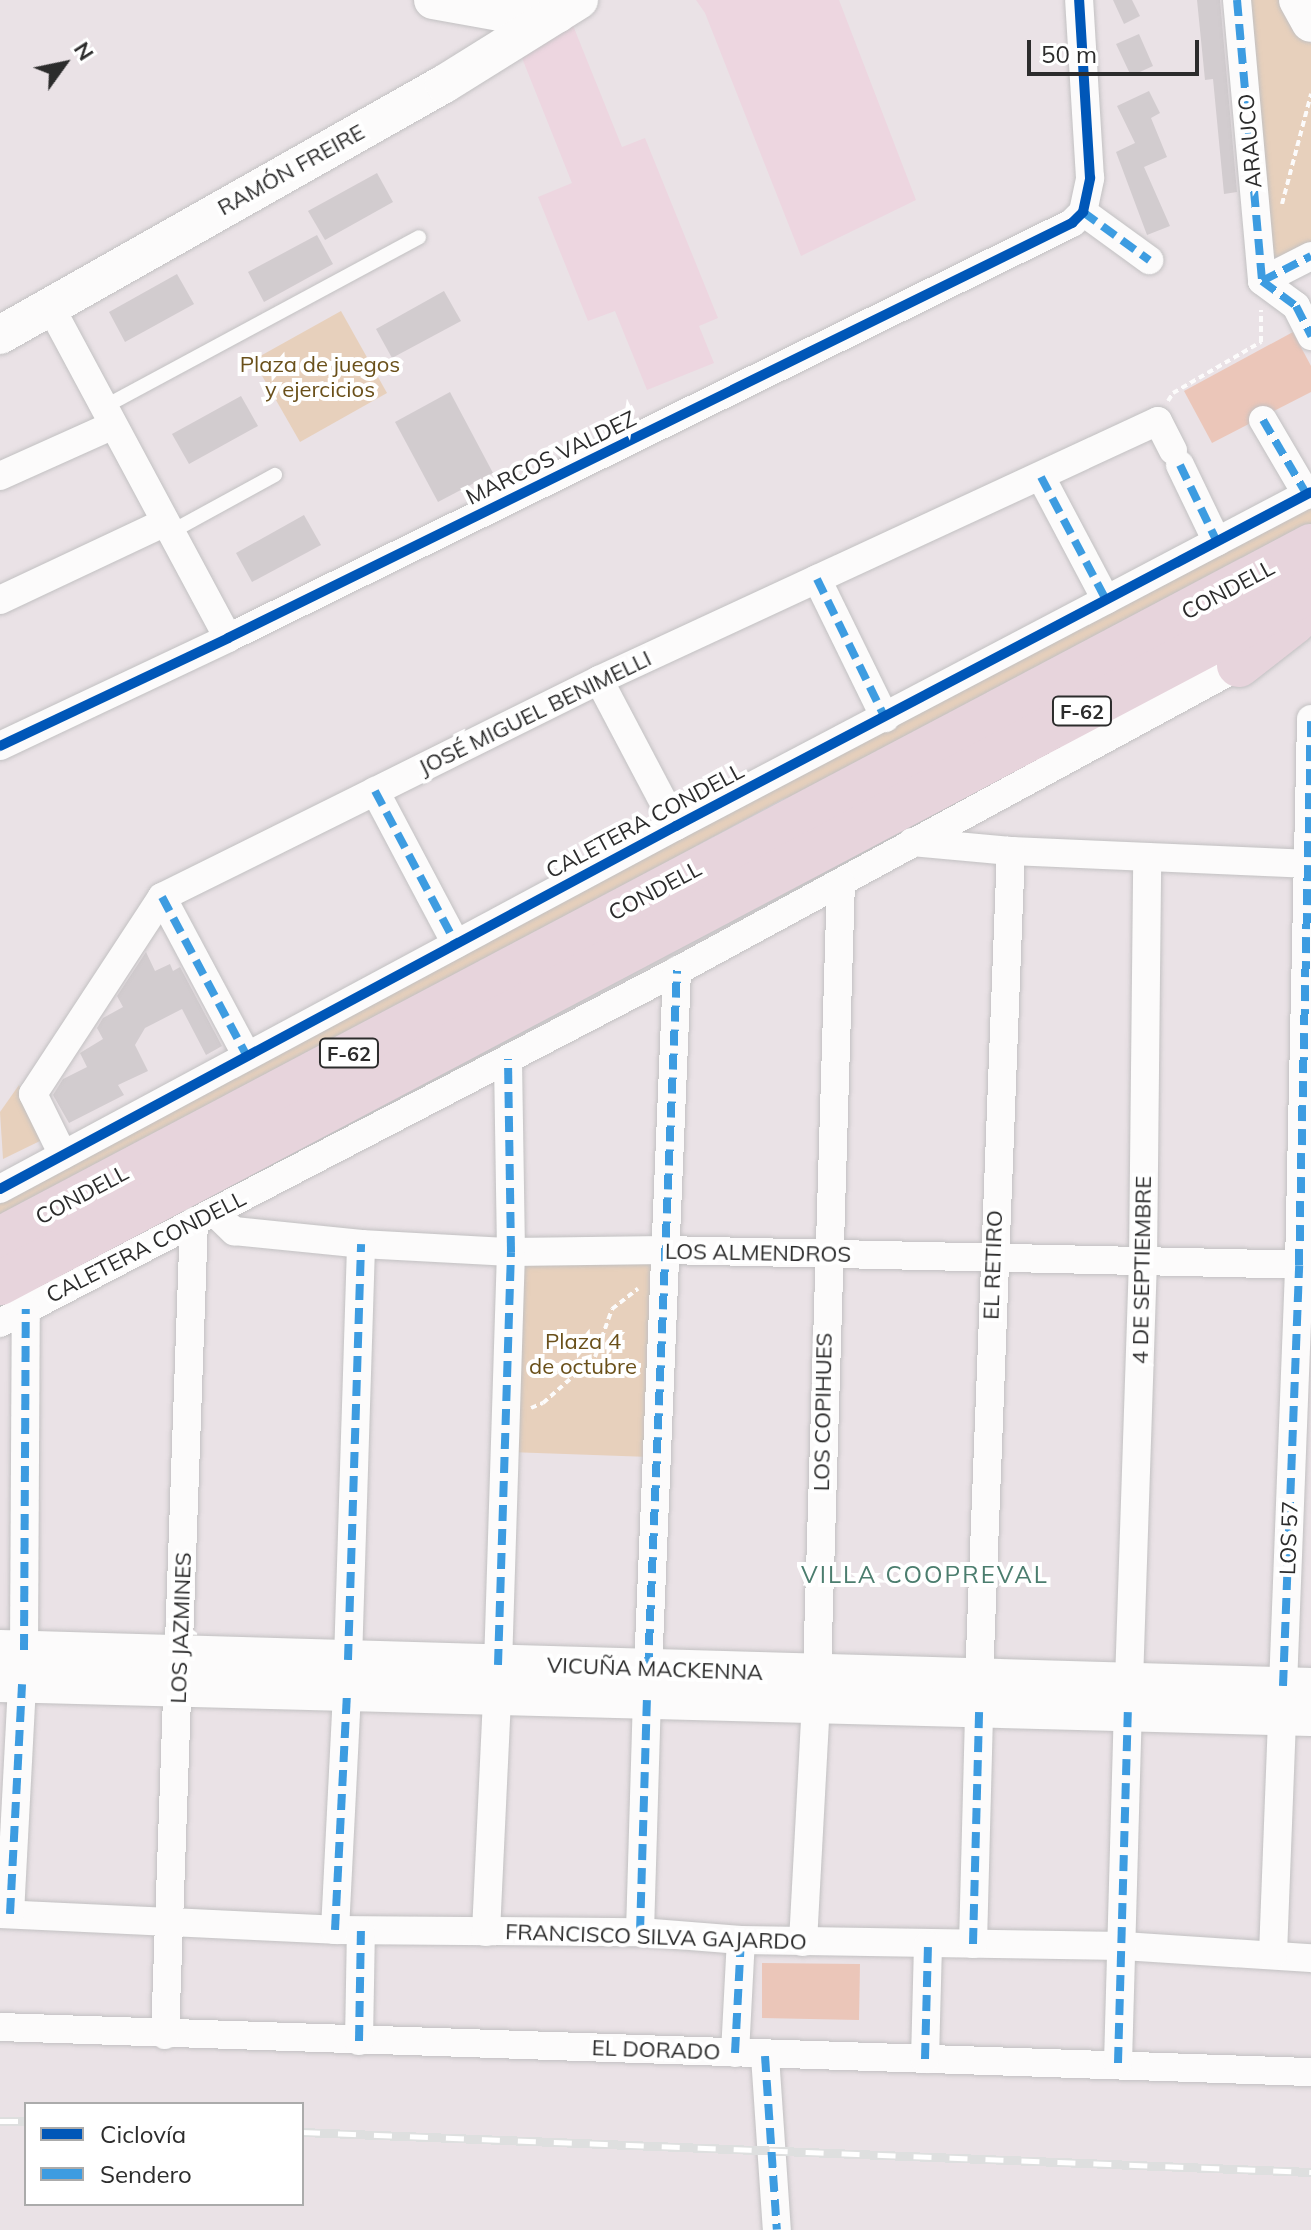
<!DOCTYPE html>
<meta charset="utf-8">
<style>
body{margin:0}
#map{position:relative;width:1311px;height:2230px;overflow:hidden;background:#eae2e6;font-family:Mulish,sans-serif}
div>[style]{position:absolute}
.education>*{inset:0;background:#edd6e0}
.green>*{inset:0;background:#e7d0bc}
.pitch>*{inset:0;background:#ebc6b9}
.building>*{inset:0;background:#d2cccf}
.path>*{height:4px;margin-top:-2px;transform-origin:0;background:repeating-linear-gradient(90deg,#fcfbfb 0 6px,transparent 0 10px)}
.roads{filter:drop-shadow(0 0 2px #c2c1c2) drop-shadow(0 0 2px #c2c1c2)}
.lane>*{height:14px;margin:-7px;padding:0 7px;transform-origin:7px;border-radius:7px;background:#fcfbfb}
.street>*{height:28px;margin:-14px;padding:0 14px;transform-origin:14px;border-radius:14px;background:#fcfbfb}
.secondary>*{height:38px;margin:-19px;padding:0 19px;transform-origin:19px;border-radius:19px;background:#fcfbfb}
.primary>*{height:44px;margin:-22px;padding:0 22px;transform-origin:22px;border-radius:22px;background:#e7d4dc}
.rail>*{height:9px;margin-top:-4.5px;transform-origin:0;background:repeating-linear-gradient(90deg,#fff 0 18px,#dedfdf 0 36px);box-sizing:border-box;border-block:2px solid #dedfdf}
.quiet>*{height:8px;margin-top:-4px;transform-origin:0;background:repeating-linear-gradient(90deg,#3d9ce1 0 16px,transparent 0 24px)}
.cycleway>*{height:10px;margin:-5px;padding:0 5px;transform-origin:5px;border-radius:5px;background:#0057b8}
span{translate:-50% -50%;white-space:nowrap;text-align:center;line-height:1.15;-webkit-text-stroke:8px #fff;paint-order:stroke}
.shield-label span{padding:2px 6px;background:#fff;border:2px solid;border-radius:6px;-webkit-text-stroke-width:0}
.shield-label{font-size:20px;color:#2c2c2c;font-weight:700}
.street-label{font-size:22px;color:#2c2c2c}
.park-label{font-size:22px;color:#6a501a}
.neighbourhood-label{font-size:24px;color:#4b7d6e;letter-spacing:2px}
.legend{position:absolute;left:24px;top:2102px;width:280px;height:104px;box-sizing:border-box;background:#fff;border:2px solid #ababab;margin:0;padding:10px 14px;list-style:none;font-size:24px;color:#2c2c2c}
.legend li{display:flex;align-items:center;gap:16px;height:40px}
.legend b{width:40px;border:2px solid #ababab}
.north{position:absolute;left:24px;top:24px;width:80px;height:80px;-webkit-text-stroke:6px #fff;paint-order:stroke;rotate:57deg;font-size:22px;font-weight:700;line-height:32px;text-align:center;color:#2c2c2c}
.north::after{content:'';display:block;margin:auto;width:28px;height:36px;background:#2c2c2c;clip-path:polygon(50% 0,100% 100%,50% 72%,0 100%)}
.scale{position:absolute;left:1027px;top:40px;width:172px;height:36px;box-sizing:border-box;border:4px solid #2c2c2c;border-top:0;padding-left:10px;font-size:24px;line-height:28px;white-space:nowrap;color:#2c2c2c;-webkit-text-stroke:6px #fff;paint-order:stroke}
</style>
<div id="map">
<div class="education">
<div style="clip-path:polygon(696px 0,839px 0,916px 200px,801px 256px,705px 13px)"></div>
<div style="clip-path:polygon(572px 23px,622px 147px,645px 138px,718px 318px,699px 326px,714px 363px,647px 390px,615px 311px,588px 321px,538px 197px,572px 183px,520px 53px)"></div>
</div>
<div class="green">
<div style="clip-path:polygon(1239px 0,1286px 0,1311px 44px,1311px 245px,1287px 258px,1273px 257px)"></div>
<div style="clip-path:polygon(341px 311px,387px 393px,300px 442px,253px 360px)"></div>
<div style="clip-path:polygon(1311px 501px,1311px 533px,823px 787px,783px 799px,696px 846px,637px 888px,0 1224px,0 1204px)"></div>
<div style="clip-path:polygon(19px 1085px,42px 1140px,3px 1159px,0 1112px)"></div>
<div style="clip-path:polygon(518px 1254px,655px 1255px,650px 1457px,509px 1452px)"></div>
</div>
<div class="pitch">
<div style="clip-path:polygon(1293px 332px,1311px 366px,1311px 392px,1212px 443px,1184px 391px)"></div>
<div style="clip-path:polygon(762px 1963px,860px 1964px,859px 2020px,762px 2018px)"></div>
</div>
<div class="building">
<div style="clip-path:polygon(1113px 0,1132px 0,1140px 16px,1124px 24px)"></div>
<div style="clip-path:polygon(1197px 0,1220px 0,1237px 192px,1224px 194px,1213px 79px,1205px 80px)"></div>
<div style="clip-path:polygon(1139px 34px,1153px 66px,1131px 76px,1116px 44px)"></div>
<div style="clip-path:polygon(1149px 91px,1160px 113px,1151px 118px,1167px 157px,1144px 167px,1170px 226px,1147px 235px,1116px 152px,1135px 143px,1117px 106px)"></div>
<div style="clip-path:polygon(377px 173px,393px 202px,325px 240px,308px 211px)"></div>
<div style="clip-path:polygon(317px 235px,333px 264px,264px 302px,248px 272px)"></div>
<div style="clip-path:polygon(177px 274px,194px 304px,125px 342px,109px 312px)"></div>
<div style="clip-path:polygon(444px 291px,461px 321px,392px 358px,376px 329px)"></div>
<div style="clip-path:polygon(450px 392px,493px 473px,438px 502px,395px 422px)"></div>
<div style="clip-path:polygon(241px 396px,258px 426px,189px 464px,172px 434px)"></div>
<div style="clip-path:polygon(304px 515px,321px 545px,252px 582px,236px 553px)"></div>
<div style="clip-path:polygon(146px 952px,155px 971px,170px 964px,173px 971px,180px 967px,222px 1046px,206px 1055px,182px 1009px,145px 1028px,135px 1045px,148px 1071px,118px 1085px,124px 1095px,69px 1123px,53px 1095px,63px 1079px,87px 1067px,80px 1053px,103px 1039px,97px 1028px,103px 1018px,123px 1007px,117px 996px)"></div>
</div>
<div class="path">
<div style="left:1282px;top:204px;width:114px;rotate:-75.2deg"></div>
<div style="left:1168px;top:401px;width:9px;rotate:-58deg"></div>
<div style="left:1173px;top:393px;width:102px;rotate:-30.1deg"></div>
<div style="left:1261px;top:342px;width:32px;rotate:-90deg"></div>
<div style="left:531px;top:1408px;width:13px;rotate:-23deg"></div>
<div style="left:543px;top:1403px;width:69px;rotate:-41.5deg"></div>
<div style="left:595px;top:1357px;width:51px;rotate:-70.5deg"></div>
<div style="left:612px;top:1309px;width:33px;rotate:-38deg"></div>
</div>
<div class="roads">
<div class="lane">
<div style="left:102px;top:408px;width:360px;rotate:-28.3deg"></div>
<div style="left:169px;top:533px;width:121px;rotate:-28.7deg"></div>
</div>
<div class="street">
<div style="left:1237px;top:0;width:282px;rotate:84.9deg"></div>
<div style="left:1083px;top:212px;width:82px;rotate:36deg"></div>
<div style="left:1262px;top:281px;width:42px;rotate:36.3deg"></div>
<div style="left:1296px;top:306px;width:34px;rotate:63deg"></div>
<div style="left:1262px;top:281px;width:55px;rotate:-27deg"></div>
<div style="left:50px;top:306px;width:377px;rotate:61.8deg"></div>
<div style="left:1263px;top:420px;width:87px;rotate:59.6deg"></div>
<div style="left:1180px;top:465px;width:85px;rotate:64.3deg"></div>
<div style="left:0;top:476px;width:122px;rotate:-24.2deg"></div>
<div style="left:1041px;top:477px;width:139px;rotate:62.1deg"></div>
<div style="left:817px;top:579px;width:155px;rotate:63.9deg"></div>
<div style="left:0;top:600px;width:181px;rotate:-25.2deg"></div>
<div style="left:599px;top:680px;width:165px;rotate:62.2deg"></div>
<div style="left:0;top:746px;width:252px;rotate:-25.3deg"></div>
<div style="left:228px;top:638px;width:941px;rotate:-26.18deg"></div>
<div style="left:1072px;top:223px;width:16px;rotate:-45deg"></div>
<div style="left:1083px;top:212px;width:35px;rotate:-78deg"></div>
<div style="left:1090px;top:178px;width:178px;rotate:-93.5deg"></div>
<div style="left:375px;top:791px;width:173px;rotate:62.1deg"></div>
<div style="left:912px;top:842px;width:99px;rotate:5.2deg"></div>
<div style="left:1011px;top:851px;width:300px;rotate:2.5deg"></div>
<div style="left:162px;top:897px;width:180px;rotate:61.9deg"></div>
<div style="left:63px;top:1155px;width:68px;rotate:-116.2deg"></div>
<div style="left:33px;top:1094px;width:235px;rotate:-56.8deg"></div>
<div style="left:162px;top:897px;width:488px;rotate:-26.4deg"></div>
<div style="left:599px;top:680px;width:616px;rotate:-24.86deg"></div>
<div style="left:1158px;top:421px;width:33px;rotate:63deg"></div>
<div style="left:0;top:1189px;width:767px;rotate:-28.24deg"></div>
<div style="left:676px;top:826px;width:717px;rotate:-27.74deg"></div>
<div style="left:214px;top:1212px;width:28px;rotate:44deg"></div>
<div style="left:234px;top:1231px;width:128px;rotate:5.8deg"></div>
<div style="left:361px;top:1244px;width:150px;rotate:3.1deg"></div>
<div style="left:511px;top:1252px;width:154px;rotate:-0.7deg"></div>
<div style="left:665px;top:1250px;width:646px;rotate:1.33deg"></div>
<div style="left:0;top:1323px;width:763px;rotate:-27.47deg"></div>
<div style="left:677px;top:971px;width:656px;rotate:-28.48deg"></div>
<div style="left:24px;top:1650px;width:341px;rotate:-89.7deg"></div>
<div style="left:348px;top:1660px;width:416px;rotate:-88.2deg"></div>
<div style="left:498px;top:1665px;width:413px;rotate:-88.2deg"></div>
<div style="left:511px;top:1252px;width:193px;rotate:-90.9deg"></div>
<div style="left:648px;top:1669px;width:699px;rotate:-87.62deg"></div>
<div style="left:979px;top:1679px;width:829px;rotate:-87.79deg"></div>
<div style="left:1129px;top:1682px;width:420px;rotate:-88.1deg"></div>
<div style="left:1143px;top:1262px;width:405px;rotate:-89.4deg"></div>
<div style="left:1283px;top:1686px;width:421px;rotate:-87.8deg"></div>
<div style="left:1299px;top:1265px;width:546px;rotate:-88.74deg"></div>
<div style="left:0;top:1914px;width:335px;rotate:2.7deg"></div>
<div style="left:335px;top:1930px;width:305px;rotate:0.4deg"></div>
<div style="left:640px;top:1932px;width:101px;rotate:4.5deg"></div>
<div style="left:741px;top:1940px;width:382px;rotate:0.9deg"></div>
<div style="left:1123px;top:1946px;width:188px;rotate:3.7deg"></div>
<div style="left:10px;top:1914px;width:230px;rotate:-87deg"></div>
<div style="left:335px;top:1930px;width:238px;rotate:-87.1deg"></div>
<div style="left:486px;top:1932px;width:236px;rotate:-87.3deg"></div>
<div style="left:640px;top:1932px;width:232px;rotate:-88.3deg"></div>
<div style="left:803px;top:1942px;width:238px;rotate:-86.9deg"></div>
<div style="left:816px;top:1704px;width:821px;rotate:-88.26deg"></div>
<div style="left:973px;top:1944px;width:236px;rotate:-88.5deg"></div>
<div style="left:1273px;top:1954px;width:238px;rotate:-87.8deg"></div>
<div style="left:0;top:2027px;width:1312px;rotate:1.97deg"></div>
<div style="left:165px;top:2035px;width:814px;rotate:-87.96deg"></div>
<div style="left:359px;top:2041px;width:110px;rotate:-89deg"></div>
<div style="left:735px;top:2053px;width:113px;rotate:-87deg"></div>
<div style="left:765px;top:2056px;width:174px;rotate:86.1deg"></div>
<div style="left:925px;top:2059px;width:114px;rotate:-88.5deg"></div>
<div style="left:1118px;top:2063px;width:351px;rotate:-88.4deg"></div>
</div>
<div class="secondary">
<div style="left:433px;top:0;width:68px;rotate:10.2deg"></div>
<div style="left:500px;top:12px;width:57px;rotate:2deg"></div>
<div style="left:1298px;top:0;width:26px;rotate:61deg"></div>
<div style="left:0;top:335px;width:510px;rotate:-29.48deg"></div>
<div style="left:444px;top:84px;width:159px;rotate:-31.9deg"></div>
<div style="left:0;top:1649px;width:1312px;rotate:1.66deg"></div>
<div style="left:0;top:1683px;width:1311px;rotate:1.49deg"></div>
</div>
<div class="primary">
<div style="left:1239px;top:665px;width:70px;rotate:-38deg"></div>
<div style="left:0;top:1239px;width:1483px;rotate:-27.86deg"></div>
<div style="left:0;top:1283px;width:1483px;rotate:-27.86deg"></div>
</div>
</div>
<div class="rail">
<div style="left:0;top:2121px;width:26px"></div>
<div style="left:302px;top:2132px;width:1010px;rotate:2.27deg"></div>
</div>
<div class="quiet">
<div style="left:1237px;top:0;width:282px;rotate:84.9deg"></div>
<div style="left:1083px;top:212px;width:82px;rotate:36deg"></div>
<div style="left:1262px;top:281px;width:42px;rotate:36.3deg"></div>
<div style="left:1296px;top:306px;width:34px;rotate:63deg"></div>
<div style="left:1262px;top:281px;width:55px;rotate:-27deg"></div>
<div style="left:1263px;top:420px;width:87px;rotate:59.6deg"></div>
<div style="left:1180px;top:465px;width:85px;rotate:64.3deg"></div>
<div style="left:1041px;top:477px;width:139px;rotate:62.1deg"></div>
<div style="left:817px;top:579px;width:155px;rotate:63.9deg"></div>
<div style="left:375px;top:791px;width:173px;rotate:62.1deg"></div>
<div style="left:162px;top:897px;width:180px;rotate:61.9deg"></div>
<div style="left:24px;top:1650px;width:341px;rotate:-89.7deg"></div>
<div style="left:348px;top:1660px;width:416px;rotate:-88.2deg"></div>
<div style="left:498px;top:1665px;width:413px;rotate:-88.2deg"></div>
<div style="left:511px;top:1252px;width:193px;rotate:-90.9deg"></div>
<div style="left:648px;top:1669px;width:699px;rotate:-87.62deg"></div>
<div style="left:1283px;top:1686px;width:421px;rotate:-87.8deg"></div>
<div style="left:1299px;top:1265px;width:546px;rotate:-88.74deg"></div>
<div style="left:10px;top:1914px;width:230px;rotate:-87deg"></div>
<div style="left:335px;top:1930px;width:238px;rotate:-87.1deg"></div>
<div style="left:640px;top:1932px;width:232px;rotate:-88.3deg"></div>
<div style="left:973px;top:1944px;width:236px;rotate:-88.5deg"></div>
<div style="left:359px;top:2041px;width:110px;rotate:-89deg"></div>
<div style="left:735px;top:2053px;width:113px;rotate:-87deg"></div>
<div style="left:765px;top:2056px;width:174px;rotate:86.1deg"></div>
<div style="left:925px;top:2059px;width:114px;rotate:-88.5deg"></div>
<div style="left:1118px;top:2063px;width:351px;rotate:-88.4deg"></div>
</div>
<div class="cycleway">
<div style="left:0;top:746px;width:252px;rotate:-25.3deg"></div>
<div style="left:228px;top:638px;width:941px;rotate:-26.18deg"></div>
<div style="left:1072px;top:223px;width:16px;rotate:-45deg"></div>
<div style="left:1083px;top:212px;width:35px;rotate:-78deg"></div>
<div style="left:1090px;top:178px;width:178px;rotate:-93.5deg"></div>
<div style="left:0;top:1189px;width:767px;rotate:-28.24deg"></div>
<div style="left:676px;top:826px;width:717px;rotate:-27.74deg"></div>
</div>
<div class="shield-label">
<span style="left:1082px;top:711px">F-62</span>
<span style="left:349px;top:1053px">F-62</span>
</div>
<div class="street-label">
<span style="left:1250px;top:141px;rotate:-95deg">ARAUCO</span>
<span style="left:291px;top:170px;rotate:-29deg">RAMÓN FREIRE</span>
<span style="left:551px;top:458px;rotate:-26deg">MARCOS VALDEZ</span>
<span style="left:1228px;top:590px;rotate:-28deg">CONDELL</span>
<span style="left:535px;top:713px;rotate:-26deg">JOSÉ MIGUEL BENIMELLI</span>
<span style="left:645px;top:821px;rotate:-28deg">CALETERA CONDELL</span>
<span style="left:655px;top:891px;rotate:-28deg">CONDELL</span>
<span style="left:82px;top:1195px;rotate:-28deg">CONDELL</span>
<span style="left:146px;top:1247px;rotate:-27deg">CALETERA CONDELL</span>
<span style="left:758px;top:1253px;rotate:1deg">LOS ALMENDROS</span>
<span style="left:993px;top:1265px;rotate:-88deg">EL RETIRO</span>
<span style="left:1142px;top:1270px;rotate:-89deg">4 DE SEPTIEMBRE</span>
<span style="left:823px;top:1412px;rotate:-89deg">LOS COPIHUES</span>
<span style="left:1289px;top:1538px;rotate:-88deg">LOS 57</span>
<span style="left:181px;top:1628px;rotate:-88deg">LOS JAZMINES</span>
<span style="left:655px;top:1669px;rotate:2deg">VICUÑA MACKENNA</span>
<span style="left:656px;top:1937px;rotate:2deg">FRANCISCO SILVA GAJARDO</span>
<span style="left:656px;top:2050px;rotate:2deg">EL DORADO</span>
</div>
<div class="park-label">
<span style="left:320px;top:377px">Plaza de juegos<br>y ejercicios</span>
<span style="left:583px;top:1354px">Plaza 4<br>de octubre</span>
</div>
<div class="neighbourhood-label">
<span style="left:925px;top:1575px">VILLA COOPREVAL</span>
</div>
<ul class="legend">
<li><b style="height:10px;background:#0057b8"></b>Ciclovía</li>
<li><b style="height:10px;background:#3d9ce1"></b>Sendero</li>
</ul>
<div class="north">N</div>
<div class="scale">50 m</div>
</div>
